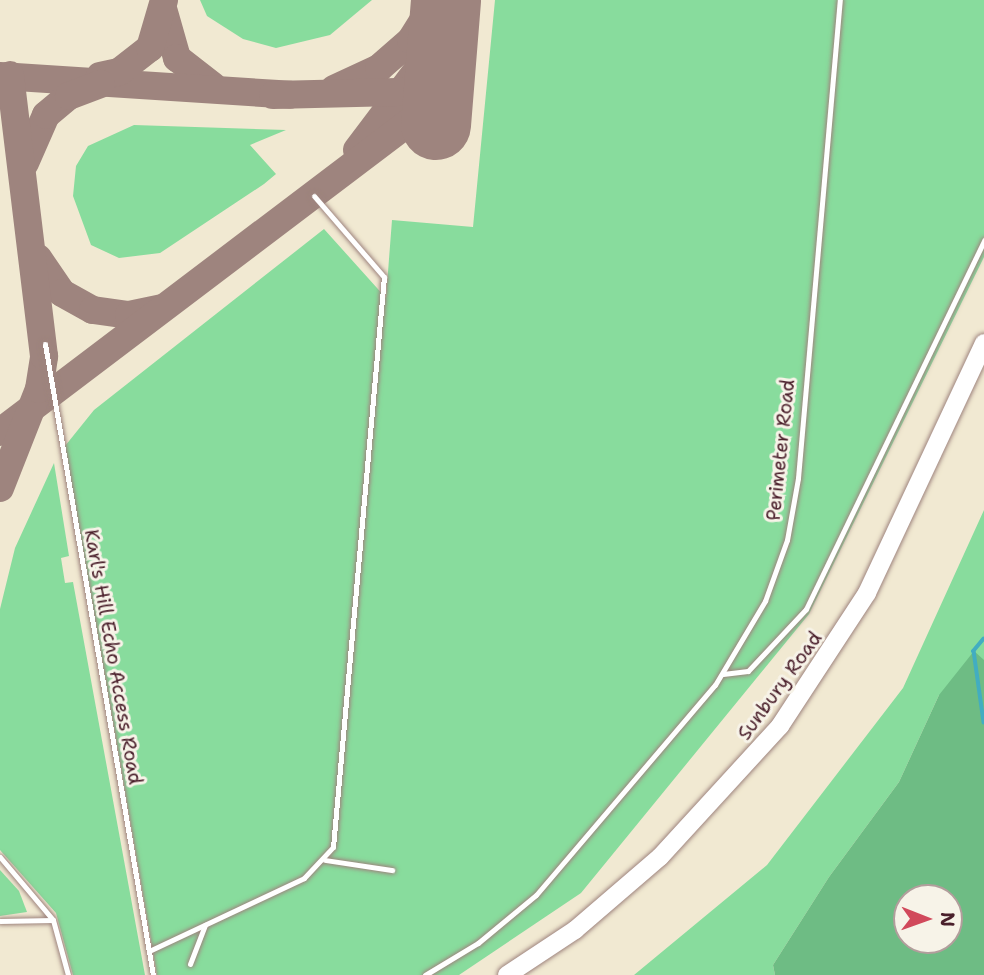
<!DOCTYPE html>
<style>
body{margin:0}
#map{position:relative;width:984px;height:975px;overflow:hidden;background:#f1e9d2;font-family:"Shantell Sans",sans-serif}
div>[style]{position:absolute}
.green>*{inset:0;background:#88dc9d}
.forest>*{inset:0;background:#6ebc84}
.stream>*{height:3.5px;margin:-1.75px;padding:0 1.75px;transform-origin:1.75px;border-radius:1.75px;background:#42adc1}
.taxiway>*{height:28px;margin:-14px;padding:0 14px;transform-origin:14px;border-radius:14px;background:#9e847e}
.runway>*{height:70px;margin:-35px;padding:0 35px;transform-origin:35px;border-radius:35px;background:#9e847e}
.roads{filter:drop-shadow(0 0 2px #9e847e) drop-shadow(0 0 2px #9e847e)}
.lane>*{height:5px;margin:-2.5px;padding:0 2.5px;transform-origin:2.5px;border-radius:2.5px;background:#fff}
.primary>*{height:18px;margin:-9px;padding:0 9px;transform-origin:9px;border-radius:9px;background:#fff}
span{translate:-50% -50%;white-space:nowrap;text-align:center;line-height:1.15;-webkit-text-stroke:6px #f7f3e8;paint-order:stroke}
.street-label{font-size:19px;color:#4a1f2b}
.north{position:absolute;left:893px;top:884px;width:70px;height:70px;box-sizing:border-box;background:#f7f3e8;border:2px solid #b29e9c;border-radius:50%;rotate:91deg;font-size:19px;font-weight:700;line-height:28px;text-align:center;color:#4a1f2b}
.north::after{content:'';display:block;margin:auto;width:24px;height:32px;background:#d1495b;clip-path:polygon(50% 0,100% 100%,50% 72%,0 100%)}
</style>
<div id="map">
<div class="green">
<div style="clip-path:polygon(200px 0,372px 0,330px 35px,276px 48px,243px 39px,207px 16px)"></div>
<div style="clip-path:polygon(495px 0,984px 0,984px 257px,809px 614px,581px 893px,459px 975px,157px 975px,65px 446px,94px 410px,324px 229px,386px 298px,392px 220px,473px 227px)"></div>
<div style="clip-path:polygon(134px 125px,286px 130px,250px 145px,276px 174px,264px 184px,160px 253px,119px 258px,91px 245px,73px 196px,76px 166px,88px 146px)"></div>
<div style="clip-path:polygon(54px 463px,69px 556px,61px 558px,65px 583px,73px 582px,145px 975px,73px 975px,56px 913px,0 850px,0 609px,15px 548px)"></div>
<div style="clip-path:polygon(984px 510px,984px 722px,939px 695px,899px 782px,829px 877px,773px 965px,775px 975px,634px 975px,767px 865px,903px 688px)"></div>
<div style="clip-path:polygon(0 870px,19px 891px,27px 912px,0 916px)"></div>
</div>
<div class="forest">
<div style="clip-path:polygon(evenodd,974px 651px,984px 660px,984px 975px,775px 975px,773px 965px,829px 877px,899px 782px,939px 695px,974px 651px,907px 898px,949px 898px,949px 940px,907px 940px,907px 898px)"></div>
</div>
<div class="stream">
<div style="left:984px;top:639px;width:16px;rotate:130deg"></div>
<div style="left:974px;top:651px;width:72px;rotate:82deg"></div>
</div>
<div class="taxiway">
<div style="left:164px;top:12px;width:48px;rotate:74.2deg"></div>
<div style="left:177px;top:58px;width:46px;rotate:37.9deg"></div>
<div style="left:0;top:76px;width:291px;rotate:3.7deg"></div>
<div style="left:100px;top:76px;width:19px;rotate:-12deg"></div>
<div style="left:119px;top:72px;width:39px;rotate:-38deg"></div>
<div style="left:150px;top:48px;width:50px;rotate:-73.7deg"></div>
<div style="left:334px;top:89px;width:50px;rotate:-25deg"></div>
<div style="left:379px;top:68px;width:43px;rotate:-41.2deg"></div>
<div style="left:411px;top:40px;width:47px;rotate:-58deg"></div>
<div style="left:357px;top:150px;width:116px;rotate:-53deg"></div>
<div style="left:427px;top:57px;width:51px;rotate:-68deg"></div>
<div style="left:25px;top:163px;width:52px;rotate:-66.4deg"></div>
<div style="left:46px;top:115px;width:30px;rotate:-40deg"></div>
<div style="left:69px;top:96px;width:34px;rotate:-21deg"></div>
<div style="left:38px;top:258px;width:42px;rotate:55.6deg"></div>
<div style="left:62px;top:293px;width:35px;rotate:29deg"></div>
<div style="left:93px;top:310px;width:36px;rotate:8deg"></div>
<div style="left:129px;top:315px;width:33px;rotate:-12deg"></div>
<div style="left:0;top:432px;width:537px;rotate:-37.13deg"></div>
<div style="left:428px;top:108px;width:20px;rotate:-57deg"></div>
<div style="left:439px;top:91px;width:166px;rotate:178.6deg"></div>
<div style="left:0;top:488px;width:106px;rotate:-68.5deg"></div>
<div style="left:39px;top:389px;width:33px;rotate:-81deg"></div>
<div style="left:44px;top:356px;width:283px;rotate:-96.9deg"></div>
</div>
<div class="runway">
<div style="left:436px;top:125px;width:125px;rotate:-85.4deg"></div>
</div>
<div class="roads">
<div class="lane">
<div style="left:45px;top:344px;width:640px;rotate:80.29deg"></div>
<div style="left:723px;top:674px;width:25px;rotate:-7deg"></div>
<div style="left:748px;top:671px;width:85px;rotate:-46.9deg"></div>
<div style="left:806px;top:609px;width:410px;rotate:-64.2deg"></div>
<div style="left:0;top:857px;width:82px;rotate:49.9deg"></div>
<div style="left:53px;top:920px;width:57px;rotate:74.7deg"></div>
<div style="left:325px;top:860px;width:68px;rotate:8.5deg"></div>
<div style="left:0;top:921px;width:53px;rotate:-1.1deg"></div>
<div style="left:149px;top:951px;width:171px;rotate:-25.2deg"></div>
<div style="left:304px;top:878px;width:42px;rotate:-46.9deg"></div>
<div style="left:333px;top:847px;width:572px;rotate:-84.89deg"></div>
<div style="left:384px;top:277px;width:107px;rotate:-130.8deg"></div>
<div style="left:190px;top:964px;width:42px;rotate:-69deg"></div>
<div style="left:425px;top:975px;width:62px;rotate:-31.1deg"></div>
<div style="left:478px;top:943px;width:75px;rotate:-39.6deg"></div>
<div style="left:536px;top:895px;width:276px;rotate:-49.6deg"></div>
<div style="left:715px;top:685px;width:98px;rotate:-59.2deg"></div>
<div style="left:765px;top:601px;width:65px;rotate:-70.2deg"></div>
<div style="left:787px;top:540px;width:63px;rotate:-79.9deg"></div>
<div style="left:798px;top:478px;width:480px;rotate:-85deg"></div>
</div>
<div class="primary">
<div style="left:507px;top:975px;width:82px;rotate:-33.5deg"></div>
<div style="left:575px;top:930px;width:112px;rotate:-40.7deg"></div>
<div style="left:660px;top:857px;width:178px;rotate:-47.5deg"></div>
<div style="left:780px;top:726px;width:159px;rotate:-56.8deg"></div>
<div style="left:867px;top:593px;width:276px;rotate:-64.9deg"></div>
</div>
</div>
<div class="street-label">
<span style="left:781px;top:450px;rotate:-84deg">Perimeter Road</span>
<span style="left:113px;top:657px;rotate:80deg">Karl's Hill Echo Access Road</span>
<span style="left:780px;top:686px;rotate:-54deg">Sunbury Road</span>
</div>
<div class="north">N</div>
</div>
